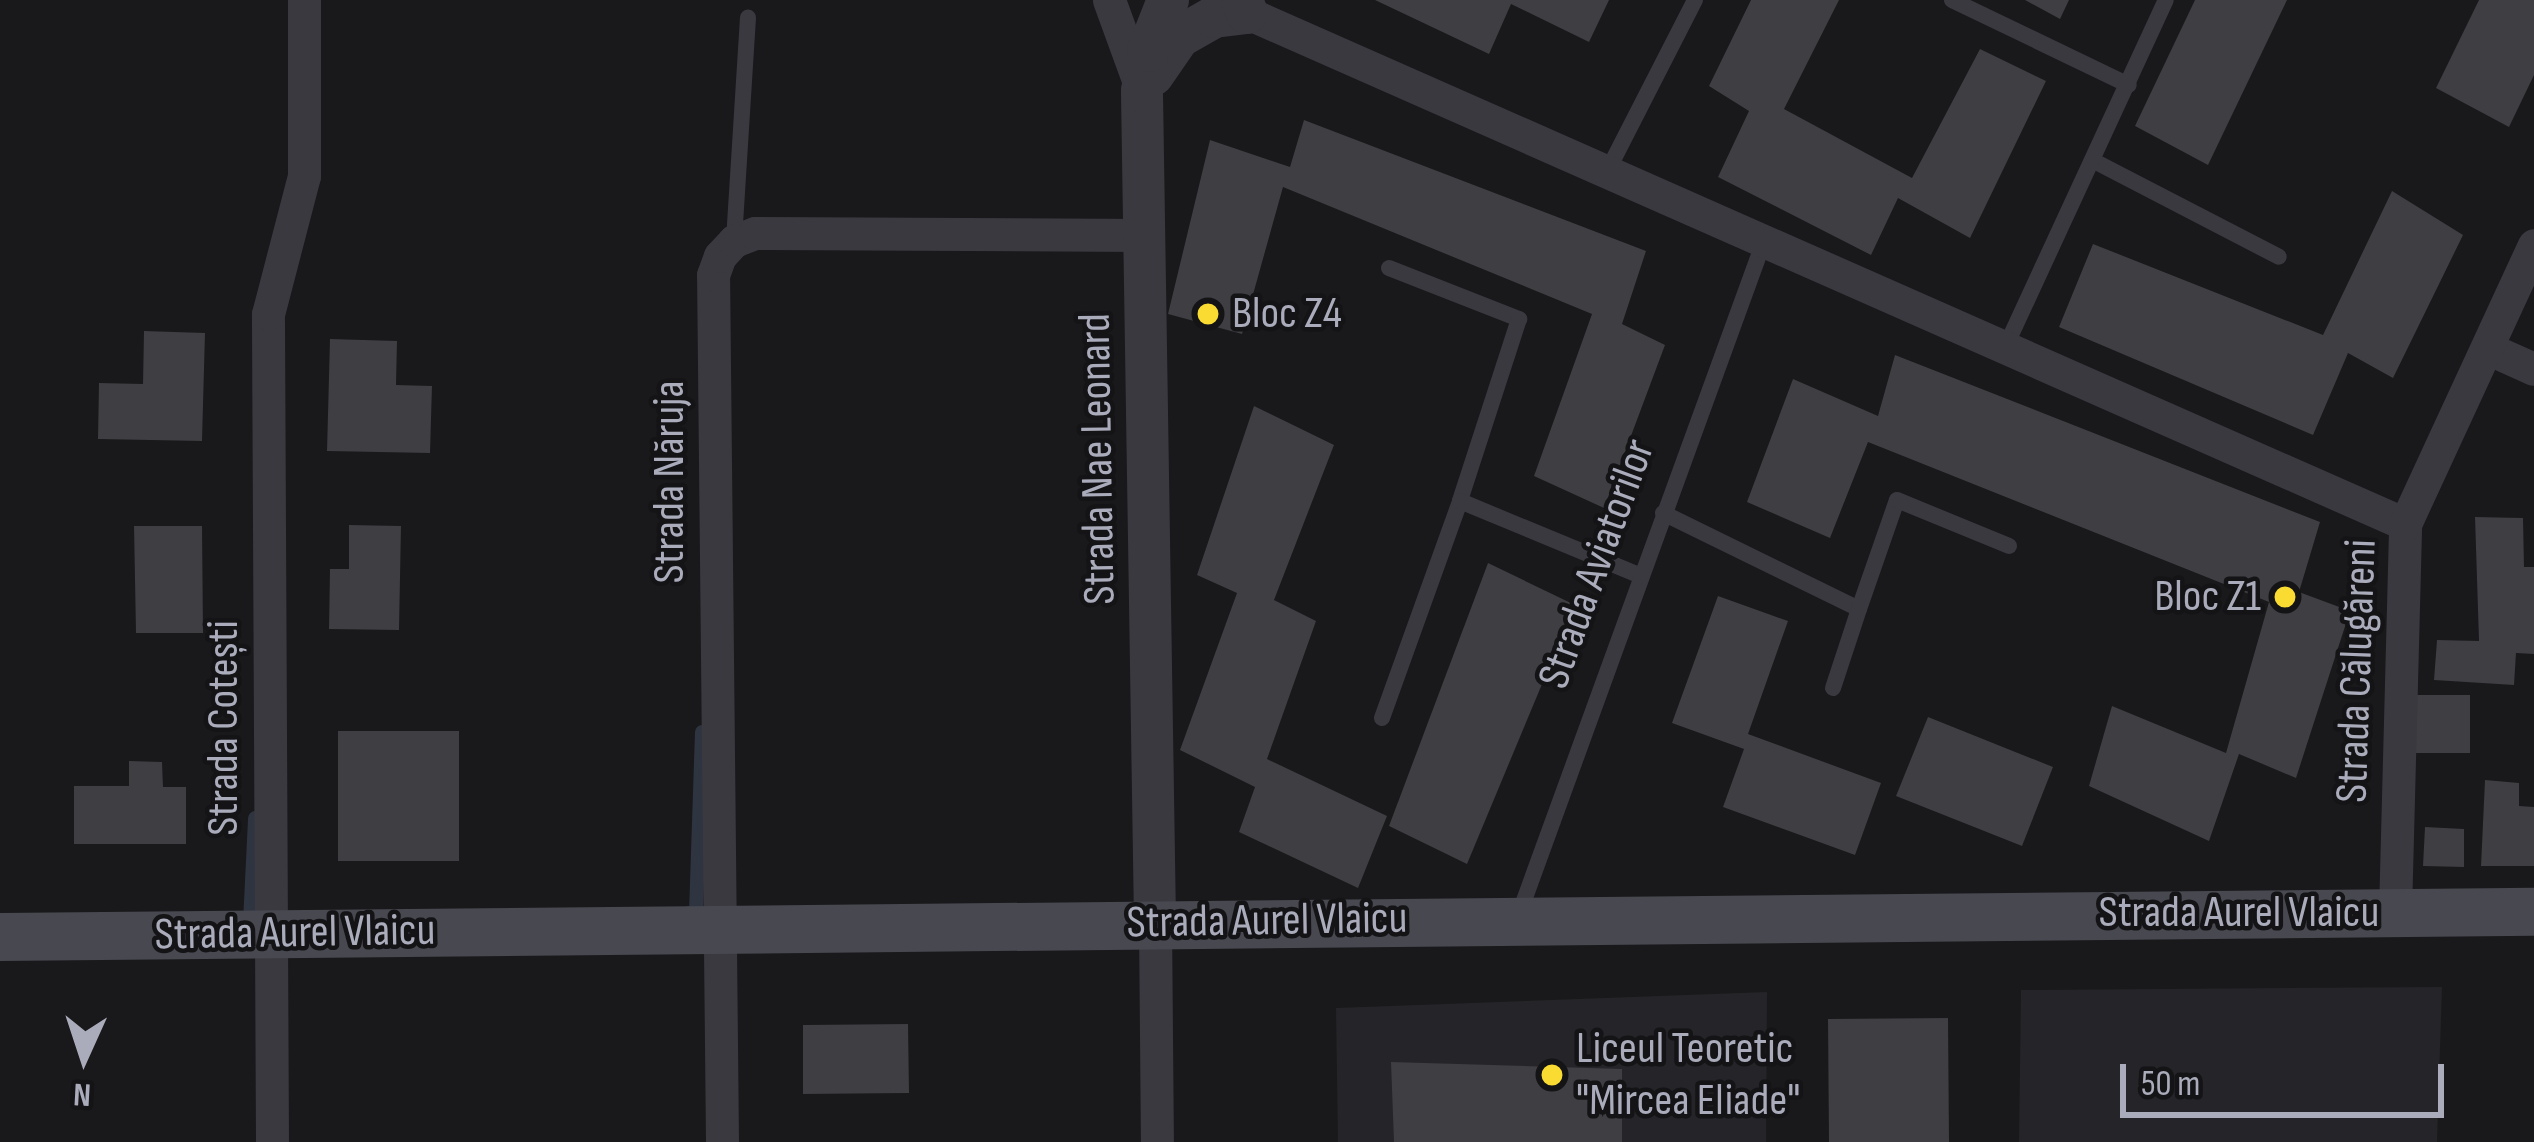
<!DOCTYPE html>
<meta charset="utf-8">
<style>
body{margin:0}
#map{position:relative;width:2534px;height:1142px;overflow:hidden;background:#19191b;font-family:"Sofia Sans Condensed",sans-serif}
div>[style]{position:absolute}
.built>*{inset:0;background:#252428}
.stream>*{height:14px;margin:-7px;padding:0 7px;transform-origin:7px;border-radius:7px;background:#2e3440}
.building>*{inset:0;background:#3e3e43}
.service>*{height:16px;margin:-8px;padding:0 8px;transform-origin:8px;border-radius:8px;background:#3a3940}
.minor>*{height:33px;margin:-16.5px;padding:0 16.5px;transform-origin:16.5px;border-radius:16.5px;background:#3a3940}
.tertiary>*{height:42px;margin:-21px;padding:0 21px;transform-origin:21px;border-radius:21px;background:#3a3940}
.secondary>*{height:48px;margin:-24px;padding:0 24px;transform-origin:24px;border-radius:24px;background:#474850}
.dots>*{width:33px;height:33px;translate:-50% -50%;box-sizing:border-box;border:6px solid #141416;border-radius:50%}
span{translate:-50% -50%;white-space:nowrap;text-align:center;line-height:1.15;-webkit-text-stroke:9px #141416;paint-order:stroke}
.poi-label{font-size:45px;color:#aaacbb}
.left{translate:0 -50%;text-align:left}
.right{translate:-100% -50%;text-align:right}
.street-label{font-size:45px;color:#aaacbb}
.north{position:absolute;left:24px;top:998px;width:120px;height:120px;-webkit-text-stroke:9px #141416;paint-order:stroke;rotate:183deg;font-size:33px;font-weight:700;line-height:48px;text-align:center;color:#aaacbb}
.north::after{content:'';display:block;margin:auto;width:42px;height:54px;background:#aaacbb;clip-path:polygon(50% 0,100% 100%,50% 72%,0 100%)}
.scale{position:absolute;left:2120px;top:1064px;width:324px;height:54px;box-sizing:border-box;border:6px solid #aaacbb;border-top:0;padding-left:15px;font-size:36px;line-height:42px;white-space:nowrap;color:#aaacbb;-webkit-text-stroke:9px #141416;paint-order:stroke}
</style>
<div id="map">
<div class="built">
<div style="clip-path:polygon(2442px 987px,2437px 1142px,2019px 1142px,2021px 990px)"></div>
<div style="clip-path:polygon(1767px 992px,1766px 1142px,1338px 1142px,1336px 1008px)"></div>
</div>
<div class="stream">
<div style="left:689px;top:913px;width:7px"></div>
<div style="left:696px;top:913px;width:181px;rotate:-88.1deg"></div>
<div style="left:245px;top:922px;width:5px"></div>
<div style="left:250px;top:922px;width:104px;rotate:-87.2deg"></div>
</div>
<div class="building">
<div style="clip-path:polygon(1375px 0,1609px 0,1589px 42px,1511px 4px,1489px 54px)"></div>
<div style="clip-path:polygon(1751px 0,1839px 0,1784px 109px,1912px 178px,1980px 49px,2046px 81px,1970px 238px,1898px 198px,1871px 255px,1718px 177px,1749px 111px,1709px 86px)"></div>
<div style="clip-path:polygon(2025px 0,2069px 0,2060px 19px)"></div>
<div style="clip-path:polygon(2195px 0,2287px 0,2208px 165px,2135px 126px)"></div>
<div style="clip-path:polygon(2479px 0,2534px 0,2534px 75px,2509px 127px,2436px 88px)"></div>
<div style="clip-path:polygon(1304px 120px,1646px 251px,1622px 324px,1665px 345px,1604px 508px,1534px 476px,1592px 314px,1283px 187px,1242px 334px,1168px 314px,1210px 140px,1290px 167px)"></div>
<div style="clip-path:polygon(2392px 191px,2463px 235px,2393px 378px,2348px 353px,2313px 435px,2059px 327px,2093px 244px,2323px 335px)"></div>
<div style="clip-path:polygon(144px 331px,205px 333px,202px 441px,98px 439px,99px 383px,143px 384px)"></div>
<div style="clip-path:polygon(330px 339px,397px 341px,396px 385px,432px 386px,430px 453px,327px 451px)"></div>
<div style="clip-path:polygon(1895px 355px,2320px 522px,2299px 592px,2350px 611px,2296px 778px,2239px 754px,2209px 841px,2089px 786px,2112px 706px,2226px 753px,2269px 602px,1868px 442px,1830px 538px,1747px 502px,1793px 379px,1878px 416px)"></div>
<div style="clip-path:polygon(1254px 406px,1334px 445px,1274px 600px,1316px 621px,1267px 759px,1387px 816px,1358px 888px,1239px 832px,1255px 787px,1180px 750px,1237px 593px,1197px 575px)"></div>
<div style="clip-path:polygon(2475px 517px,2523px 518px,2524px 567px,2534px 567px,2534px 654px,2516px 653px,2514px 685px,2434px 680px,2437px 640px,2479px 641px)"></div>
<div style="clip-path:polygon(349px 525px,401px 526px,399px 630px,329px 629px,330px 569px,349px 569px)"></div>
<div style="clip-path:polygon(134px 526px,202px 526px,203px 633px,136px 633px)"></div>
<div style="clip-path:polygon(1488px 563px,1575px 605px,1467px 864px,1389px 826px)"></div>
<div style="clip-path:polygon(1718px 596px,1788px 621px,1748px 734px,1881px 783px,1855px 855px,1723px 807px,1744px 749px,1672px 723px)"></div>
<div style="clip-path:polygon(2411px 695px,2470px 695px,2470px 753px,2411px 753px)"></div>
<div style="clip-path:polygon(1928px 717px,2053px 767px,2022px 846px,1896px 796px)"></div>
<div style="clip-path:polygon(338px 731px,459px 731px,459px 861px,338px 861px)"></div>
<div style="clip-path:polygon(129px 761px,162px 762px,163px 787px,186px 787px,186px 844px,74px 844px,74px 786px,129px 786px)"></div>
<div style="clip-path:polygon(2485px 780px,2519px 783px,2519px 806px,2534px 807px,2534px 866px,2481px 866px)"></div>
<div style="clip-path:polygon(2425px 827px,2464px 829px,2464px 867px,2423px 866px)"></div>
<div style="clip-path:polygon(1948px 1018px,1949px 1142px,1829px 1142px,1828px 1019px)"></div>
<div style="clip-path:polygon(908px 1024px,909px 1093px,803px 1094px,803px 1025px)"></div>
<div style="clip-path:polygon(1391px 1062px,1622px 1069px,1622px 1142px,1394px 1142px)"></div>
</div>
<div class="service">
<div style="left:1952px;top:0;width:196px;rotate:25.7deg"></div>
<div style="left:2094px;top:161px;width:208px;rotate:27.4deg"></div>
<div style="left:1607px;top:172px;width:193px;rotate:-62.9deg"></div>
<div style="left:734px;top:240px;width:223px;rotate:-86.4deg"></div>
<div style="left:1389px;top:268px;width:140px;rotate:21.4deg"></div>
<div style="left:1519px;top:319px;width:191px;rotate:108deg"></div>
<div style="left:2005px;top:348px;width:383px;rotate:-65.2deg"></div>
<div style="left:1663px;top:513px;width:218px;rotate:26.1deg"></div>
<div style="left:1859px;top:609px;width:115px;rotate:-70.8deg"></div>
<div style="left:1897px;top:500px;width:121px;rotate:22.3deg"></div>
<div style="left:1833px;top:688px;width:83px;rotate:-71.8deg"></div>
<div style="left:1382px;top:718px;width:231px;rotate:-70.2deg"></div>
<div style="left:1460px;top:501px;width:196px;rotate:22.5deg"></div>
<div style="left:1518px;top:917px;width:719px;rotate:-70deg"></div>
</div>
<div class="minor">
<div style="left:1109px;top:0;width:94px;rotate:70deg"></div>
<div style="left:1227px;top:4px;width:1288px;rotate:23.82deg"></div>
<div style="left:2487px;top:348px;width:51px;rotate:24.1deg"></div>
<div style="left:2395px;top:912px;width:388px;rotate:-88.5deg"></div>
<div style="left:2405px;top:524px;width:307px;rotate:-65.2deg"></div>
<div style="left:1155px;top:921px;width:221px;rotate:89.5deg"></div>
<div style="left:272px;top:1142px;width:828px;rotate:-90.28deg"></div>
<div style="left:268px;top:314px;width:143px;rotate:-75.4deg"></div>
<div style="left:304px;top:176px;width:176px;rotate:-90deg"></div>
<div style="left:722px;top:1142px;width:867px;rotate:-90.59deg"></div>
<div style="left:713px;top:275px;width:20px;rotate:-70deg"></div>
<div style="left:720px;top:256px;width:21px;rotate:-47deg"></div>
<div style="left:734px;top:241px;width:22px;rotate:-21deg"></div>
<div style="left:755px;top:233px;width:390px;rotate:0.3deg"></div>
</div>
<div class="tertiary">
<div style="left:1153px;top:75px;width:46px;rotate:-55.6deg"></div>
<div style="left:1179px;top:37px;width:40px;rotate:-29.7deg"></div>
<div style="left:1214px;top:17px;width:33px;rotate:-7deg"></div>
<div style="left:1247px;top:13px;width:14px;rotate:-111deg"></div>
<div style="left:1155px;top:921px;width:830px;rotate:-90.9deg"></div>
<div style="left:1142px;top:91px;width:40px;rotate:-81.5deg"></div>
<div style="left:1148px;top:51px;width:55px;rotate:-68.6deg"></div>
</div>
<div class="secondary">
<div style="left:0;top:937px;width:2534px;rotate:-0.57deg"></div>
</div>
<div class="dots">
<div style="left:1208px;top:314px;background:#fadb31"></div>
<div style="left:2285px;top:597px;background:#fadb31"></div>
<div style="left:1552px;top:1075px;background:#fadb31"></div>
</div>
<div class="poi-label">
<span class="left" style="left:1232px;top:314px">Bloc Z4</span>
<span class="right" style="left:2261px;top:597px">Bloc Z1</span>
<span class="left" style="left:1576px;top:1075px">Liceul Teoretic<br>"Mircea Eliade"</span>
</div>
<div class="street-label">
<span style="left:1098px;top:459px;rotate:-91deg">Strada Nae Leonard</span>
<span style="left:670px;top:482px;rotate:-90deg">Strada Năruja</span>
<span style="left:1597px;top:564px;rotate:-70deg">Strada Aviatorilor</span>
<span style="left:2357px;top:671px;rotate:-88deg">Strada Călugăreni</span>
<span style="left:224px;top:728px;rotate:-90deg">Strada Cotești</span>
<span style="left:2239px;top:913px">Strada Aurel Vlaicu</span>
<span style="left:1267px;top:921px;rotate:-1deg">Strada Aurel Vlaicu</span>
<span style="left:295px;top:933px;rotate:-1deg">Strada Aurel Vlaicu</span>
</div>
<div class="north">N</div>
<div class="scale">50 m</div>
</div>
